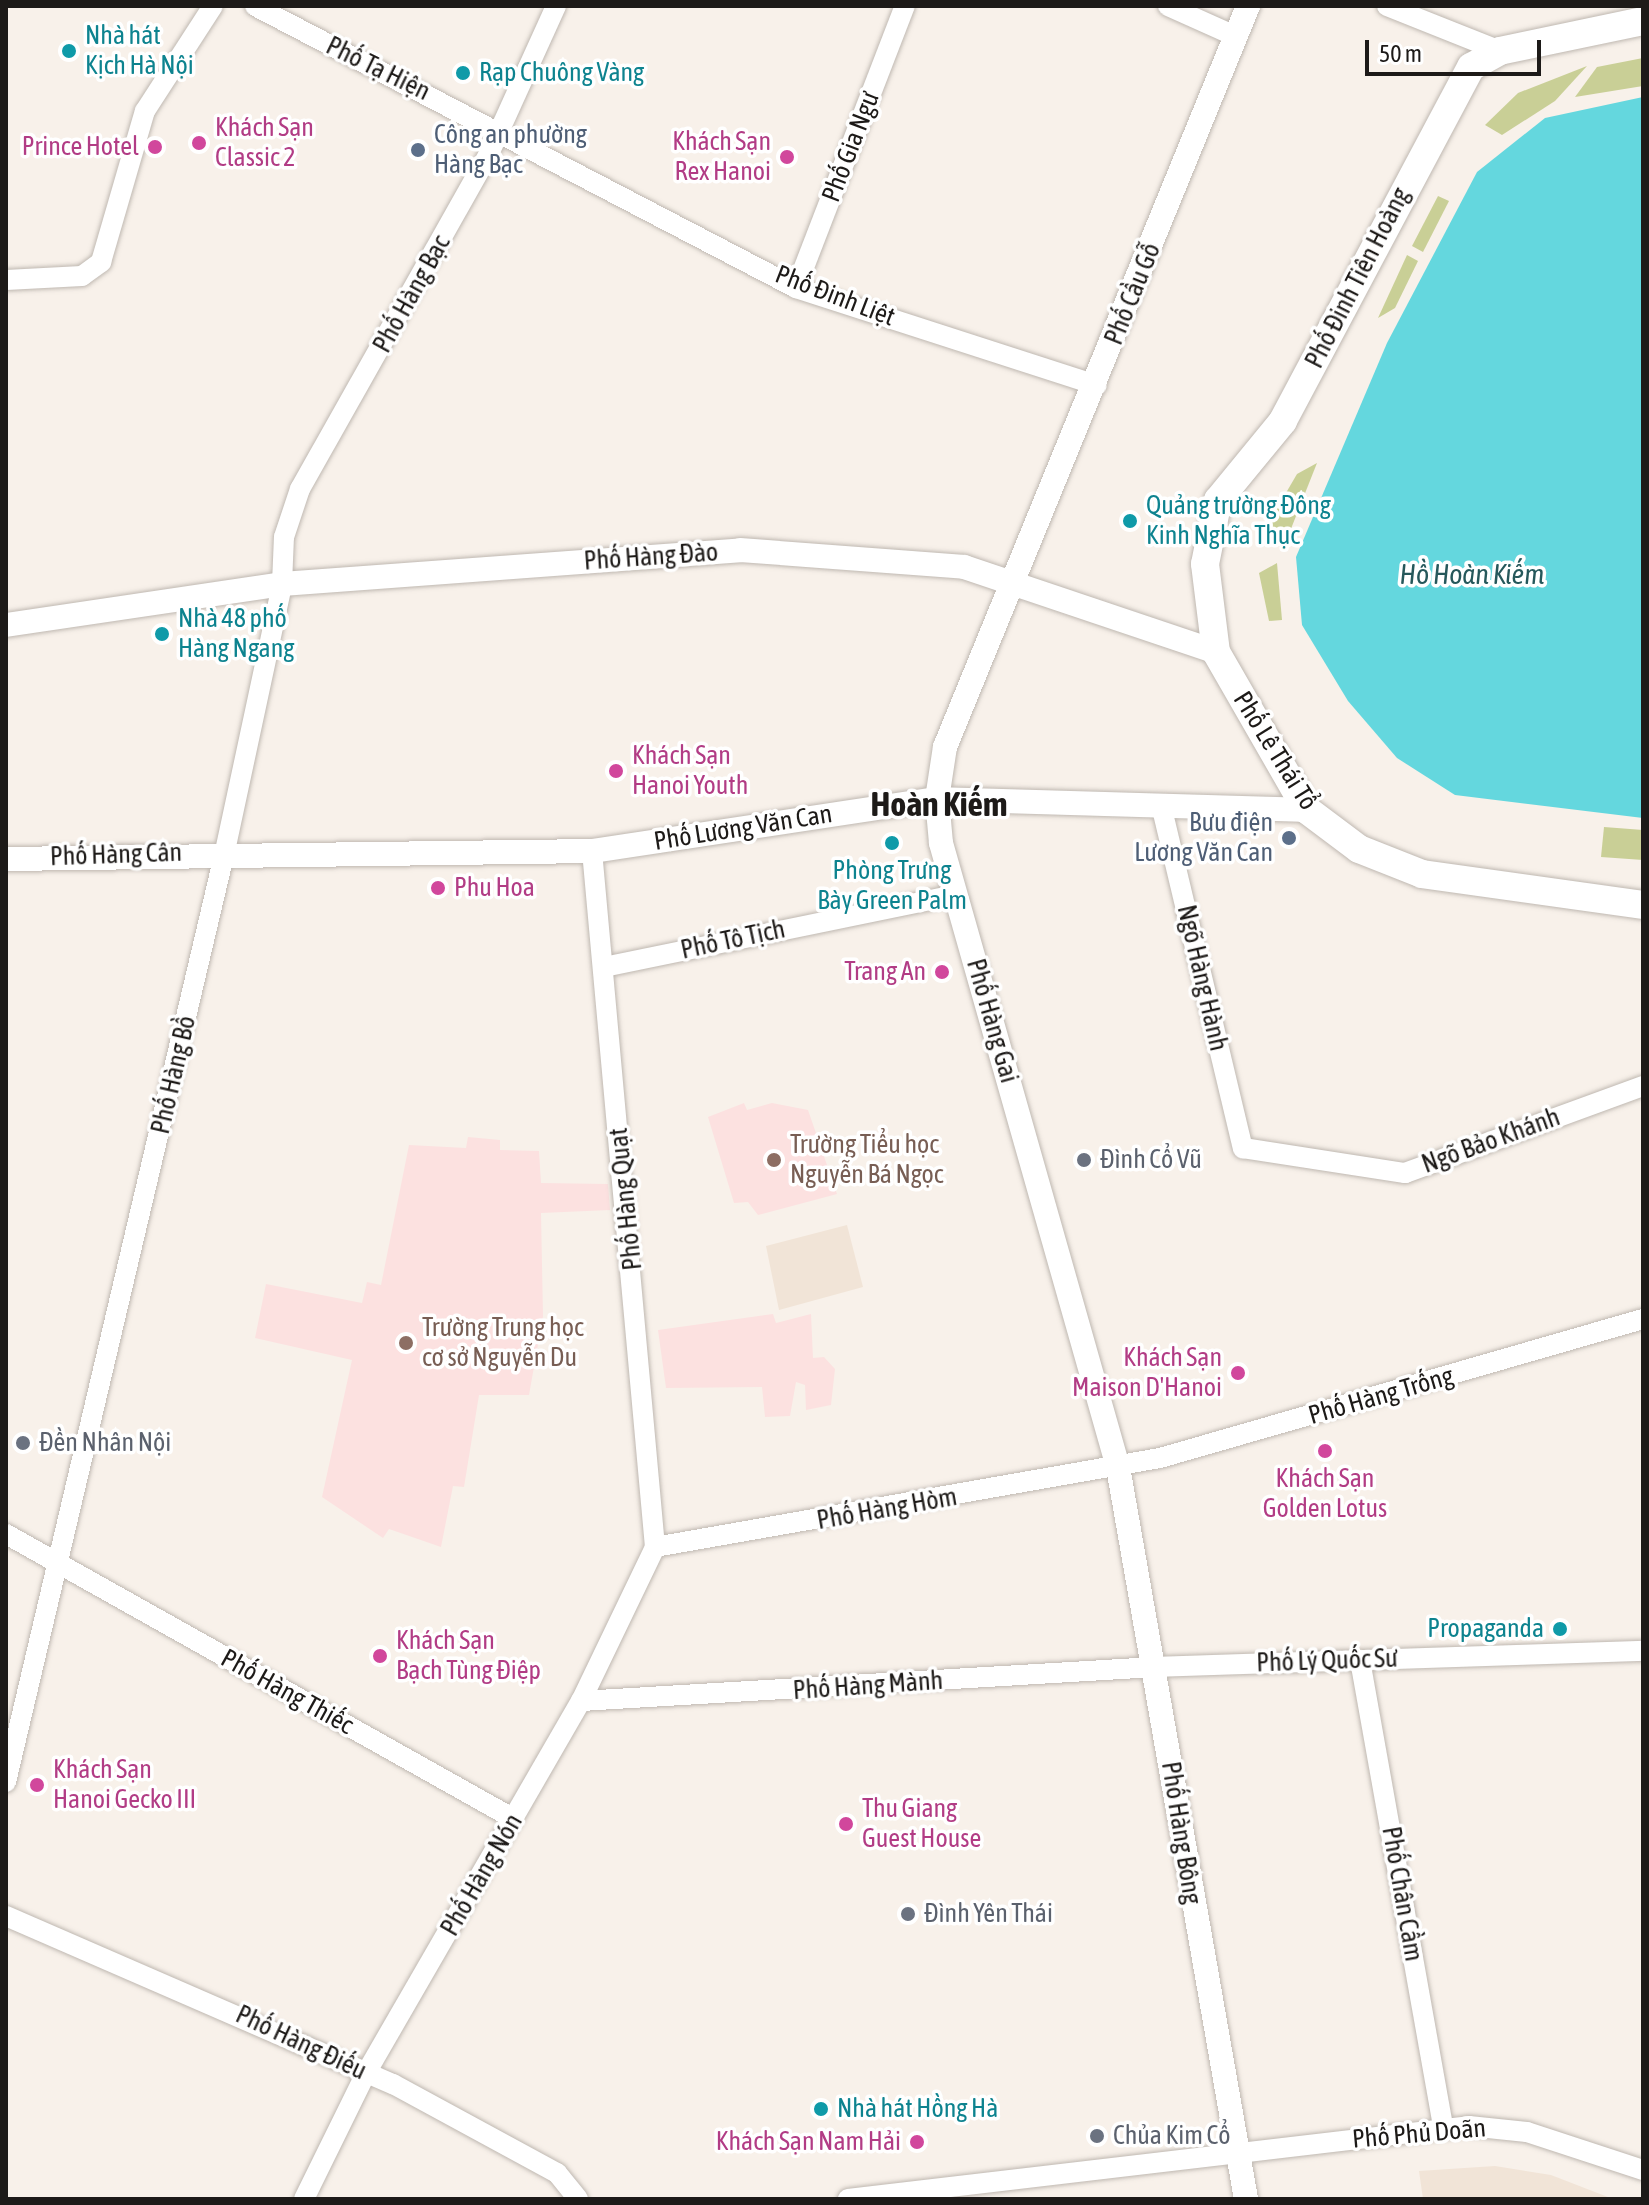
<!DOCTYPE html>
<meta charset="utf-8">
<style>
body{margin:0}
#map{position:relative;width:1649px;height:2205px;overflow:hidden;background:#f8f1ea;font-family:"Asap Condensed",sans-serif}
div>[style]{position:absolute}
.built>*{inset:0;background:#f1e4d7}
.education>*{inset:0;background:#fce1e0}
.green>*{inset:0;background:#c9cf96}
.water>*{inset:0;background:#64d7de}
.roads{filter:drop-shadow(0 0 2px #bfb8b1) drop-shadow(0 0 2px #bfb8b1)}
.minor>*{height:20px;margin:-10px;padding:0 10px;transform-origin:10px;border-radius:10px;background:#fff}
.tertiary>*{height:24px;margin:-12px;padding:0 12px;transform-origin:12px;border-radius:12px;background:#fff}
.secondary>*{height:28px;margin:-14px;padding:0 14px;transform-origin:14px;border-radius:14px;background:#fff}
.dots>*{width:22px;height:22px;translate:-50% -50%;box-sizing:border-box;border:4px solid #fff;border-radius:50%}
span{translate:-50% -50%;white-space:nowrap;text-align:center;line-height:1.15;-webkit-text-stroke:7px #fff;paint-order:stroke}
.culture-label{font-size:26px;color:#0d838f}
.left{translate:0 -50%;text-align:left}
.right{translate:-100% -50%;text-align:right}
.street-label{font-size:26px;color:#1d1a18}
.hotel-label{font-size:26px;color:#b23c85}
.service-label{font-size:26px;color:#4e5e75}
.education-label{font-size:26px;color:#785e54}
.worship-label{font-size:26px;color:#5b616d}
.water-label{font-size:28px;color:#26585b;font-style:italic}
.district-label{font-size:34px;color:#1d1a18;font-weight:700}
.frame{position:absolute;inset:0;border:8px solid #1d1a18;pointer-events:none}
.scale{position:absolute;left:1365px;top:40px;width:176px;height:36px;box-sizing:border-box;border:4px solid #1d1a18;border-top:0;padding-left:10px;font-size:24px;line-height:28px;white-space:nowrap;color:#1d1a18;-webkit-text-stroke:6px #fff;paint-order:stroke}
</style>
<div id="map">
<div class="built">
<div style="clip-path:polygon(847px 1225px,863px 1287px,779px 1310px,766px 1246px)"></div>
<div style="clip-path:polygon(1495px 2166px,1551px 2175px,1613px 2199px,1423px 2199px,1419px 2171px)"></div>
</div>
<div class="education">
<div style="clip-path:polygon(744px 1103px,747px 1110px,772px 1103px,808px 1110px,837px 1194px,758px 1215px,748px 1202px,734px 1203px,708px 1117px)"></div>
<div style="clip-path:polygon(468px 1137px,500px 1140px,500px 1150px,539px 1151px,541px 1183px,608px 1184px,610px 1210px,541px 1213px,543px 1316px,529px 1395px,479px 1395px,464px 1487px,453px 1486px,441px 1547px,389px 1529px,383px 1538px,322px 1497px,352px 1360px,255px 1338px,266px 1284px,362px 1303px,367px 1282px,381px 1285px,409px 1145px,466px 1148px)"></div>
<div style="clip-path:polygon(773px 1314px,776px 1323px,811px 1314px,813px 1358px,824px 1357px,835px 1369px,831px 1405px,806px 1410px,805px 1385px,796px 1382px,790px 1416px,765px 1417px,762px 1387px,666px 1388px,658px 1330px)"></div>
</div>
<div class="green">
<div style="clip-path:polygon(1643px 58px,1643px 86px,1575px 97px,1597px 67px)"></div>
<div style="clip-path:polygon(1587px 66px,1555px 101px,1502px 135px,1485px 125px,1518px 93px)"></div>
<div style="clip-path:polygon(1438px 196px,1449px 201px,1423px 252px,1412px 246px)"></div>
<div style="clip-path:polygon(1407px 255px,1418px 261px,1395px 308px,1378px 318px)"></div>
<div style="clip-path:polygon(1317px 463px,1283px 549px,1267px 537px,1269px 522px,1297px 474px)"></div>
<div style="clip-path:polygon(1277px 563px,1282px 620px,1269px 621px,1259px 573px)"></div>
<div style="clip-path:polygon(1604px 827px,1643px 830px,1643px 860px,1601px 857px)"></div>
</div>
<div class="water">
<div style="clip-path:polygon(1643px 97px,1643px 818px,1455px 795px,1397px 758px,1348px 701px,1302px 625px,1296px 557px,1387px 343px,1477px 172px,1545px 118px)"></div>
</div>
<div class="roads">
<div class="minor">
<div style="left:255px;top:6px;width:610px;rotate:27.53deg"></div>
<div style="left:796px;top:288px;width:316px;rotate:17.9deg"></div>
<div style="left:1168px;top:6px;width:73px;rotate:24.1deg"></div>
<div style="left:1387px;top:6px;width:122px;rotate:21.7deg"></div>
<div style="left:6px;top:280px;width:76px;rotate:-3deg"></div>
<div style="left:82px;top:276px;width:24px;rotate:-36deg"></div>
<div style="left:101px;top:262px;width:157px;rotate:-73.8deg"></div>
<div style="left:145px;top:111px;width:125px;rotate:-57.1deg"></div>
<div style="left:796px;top:288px;width:302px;rotate:-68.9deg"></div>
<div style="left:1162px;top:809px;width:349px;rotate:76.6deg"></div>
<div style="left:1243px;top:1148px;width:164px;rotate:8.8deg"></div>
<div style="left:1405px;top:1173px;width:253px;rotate:-20.1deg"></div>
<div style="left:604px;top:967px;width:358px;rotate:-11.6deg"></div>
<div style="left:6px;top:1534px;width:582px;rotate:29.29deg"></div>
<div style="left:655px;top:1547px;width:513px;rotate:-10deg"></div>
<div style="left:1160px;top:1458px;width:503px;rotate:-16.06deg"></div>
<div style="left:1360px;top:1660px;width:475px;rotate:79.9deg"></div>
<div style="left:581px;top:1701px;width:575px;rotate:-3.39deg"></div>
<div style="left:1155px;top:1667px;width:488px;rotate:-1.9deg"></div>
<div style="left:6px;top:1782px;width:956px;rotate:-76.76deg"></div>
<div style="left:225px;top:851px;width:273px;rotate:-77.9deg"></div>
<div style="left:282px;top:584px;width:47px;rotate:-87.6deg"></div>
<div style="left:284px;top:537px;width:51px;rotate:-71.6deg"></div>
<div style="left:300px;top:489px;width:382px;rotate:-60.6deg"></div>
<div style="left:488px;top:156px;width:165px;rotate:-65.6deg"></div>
<div style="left:6px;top:1916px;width:422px;rotate:23.5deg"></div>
<div style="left:393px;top:2084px;width:187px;rotate:28.5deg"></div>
<div style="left:557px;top:2173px;width:33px;rotate:51deg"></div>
<div style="left:304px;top:2199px;width:140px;rotate:-63.8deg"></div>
<div style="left:366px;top:2073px;width:430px;rotate:-60deg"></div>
<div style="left:581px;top:1701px;width:171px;rotate:-64.3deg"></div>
<div style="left:655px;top:1547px;width:699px;rotate:-95.17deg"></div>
<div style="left:848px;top:2199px;width:625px;rotate:-6.7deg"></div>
<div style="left:1469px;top:2126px;width:58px;rotate:5.9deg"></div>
<div style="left:1527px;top:2132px;width:122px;rotate:18.1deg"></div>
</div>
<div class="tertiary">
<div style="left:6px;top:625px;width:279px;rotate:-8.4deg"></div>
<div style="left:282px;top:584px;width:459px;rotate:-4.2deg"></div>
<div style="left:740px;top:550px;width:225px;rotate:4.3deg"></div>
<div style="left:964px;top:567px;width:266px;rotate:18.6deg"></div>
<div style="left:6px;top:859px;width:586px;rotate:-0.78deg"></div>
<div style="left:592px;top:851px;width:349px;rotate:-8.6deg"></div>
<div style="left:937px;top:799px;width:370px;rotate:1.7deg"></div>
<div style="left:1246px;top:2199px;width:743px;rotate:-99.92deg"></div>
<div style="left:1118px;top:1467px;width:649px;rotate:-105.84deg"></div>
<div style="left:941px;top:843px;width:44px;rotate:-95.2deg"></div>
<div style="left:937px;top:799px;width:53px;rotate:-81.3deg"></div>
<div style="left:945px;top:747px;width:801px;rotate:-67.76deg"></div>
</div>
<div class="secondary">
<div style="left:1643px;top:21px;width:146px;rotate:168.2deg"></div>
<div style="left:1500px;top:51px;width:33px;rotate:151deg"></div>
<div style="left:1471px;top:67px;width:401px;rotate:118deg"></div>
<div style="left:1283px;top:421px;width:102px;rotate:129.4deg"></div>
<div style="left:1218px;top:500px;width:65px;rotate:101.5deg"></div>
<div style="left:1205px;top:564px;width:89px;rotate:82.9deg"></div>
<div style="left:1216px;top:652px;width:182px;rotate:60.1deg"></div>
<div style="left:1307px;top:810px;width:65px;rotate:36.9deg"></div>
<div style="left:1359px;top:849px;width:68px;rotate:21.6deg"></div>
<div style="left:1422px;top:874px;width:223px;rotate:8deg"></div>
</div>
</div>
<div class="dots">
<div style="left:69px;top:51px;background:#0f9aa8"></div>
<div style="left:463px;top:73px;background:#0f9aa8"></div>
<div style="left:199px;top:143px;background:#d1479c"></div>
<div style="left:155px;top:147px;background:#d1479c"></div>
<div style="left:418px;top:150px;background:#5c6f8a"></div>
<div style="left:787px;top:157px;background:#d1479c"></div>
<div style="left:1130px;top:521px;background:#0f9aa8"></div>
<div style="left:162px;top:634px;background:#0f9aa8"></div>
<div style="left:616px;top:771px;background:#d1479c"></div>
<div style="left:1289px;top:838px;background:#5c6f8a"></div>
<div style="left:892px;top:843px;background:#0f9aa8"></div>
<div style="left:438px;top:888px;background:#d1479c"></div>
<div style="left:942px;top:972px;background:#d1479c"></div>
<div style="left:774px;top:1160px;background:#8d6e63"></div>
<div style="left:1084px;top:1160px;background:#6b7280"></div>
<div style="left:406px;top:1343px;background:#8d6e63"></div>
<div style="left:1238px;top:1373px;background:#d1479c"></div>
<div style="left:23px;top:1443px;background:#6b7280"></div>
<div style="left:1325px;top:1451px;background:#d1479c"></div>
<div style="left:1560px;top:1629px;background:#0f9aa8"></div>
<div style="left:380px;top:1656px;background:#d1479c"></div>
<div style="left:37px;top:1785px;background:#d1479c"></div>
<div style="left:846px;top:1824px;background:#d1479c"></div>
<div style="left:908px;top:1914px;background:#6b7280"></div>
<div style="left:821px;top:2109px;background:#0f9aa8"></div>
<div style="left:1097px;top:2136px;background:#6b7280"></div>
<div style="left:917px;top:2142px;background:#d1479c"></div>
</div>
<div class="culture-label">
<span class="left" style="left:85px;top:51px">Nhà hát<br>Kịch Hà Nội</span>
<span class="left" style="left:479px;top:73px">Rạp Chuông Vàng</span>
<span class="left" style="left:1146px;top:521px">Quảng trường Đông<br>Kinh Nghĩa Thục</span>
<span class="left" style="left:178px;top:634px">Nhà 48 phố<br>Hàng Ngang</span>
<span style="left:892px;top:886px">Phòng Trưng<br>Bày Green Palm</span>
<span class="right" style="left:1544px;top:1629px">Propaganda</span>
<span class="left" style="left:837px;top:2109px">Nhà hát Hồng Hà</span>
</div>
<div class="street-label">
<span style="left:378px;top:69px;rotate:26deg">Phố Tạ Hiện</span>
<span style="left:851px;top:147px;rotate:-69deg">Phố Gia Ngư</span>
<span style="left:1358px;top:278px;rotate:-63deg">Phố Đinh Tiên Hoàng</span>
<span style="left:412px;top:294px;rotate:-61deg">Phố Hàng Bạc</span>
<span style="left:1133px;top:294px;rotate:-68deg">Phố Cầu Gỗ</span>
<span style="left:835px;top:296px;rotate:21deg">Phố Đinh Liệt</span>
<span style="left:651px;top:557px;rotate:-4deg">Phố Hàng Đào</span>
<span style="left:1275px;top:751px;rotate:58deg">Phố Lê Thái Tổ</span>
<span style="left:743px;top:828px;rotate:-9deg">Phố Lương Văn Can</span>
<span style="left:116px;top:855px;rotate:-2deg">Phố Hàng Cân</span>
<span style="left:733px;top:940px;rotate:-12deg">Phố Tô Tịch</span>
<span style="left:1202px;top:978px;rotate:77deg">Ngõ Hàng Hành</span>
<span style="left:992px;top:1021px;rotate:74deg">Phố Hàng Gai</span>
<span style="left:174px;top:1075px;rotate:-77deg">Phố Hàng Bồ</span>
<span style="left:1491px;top:1141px;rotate:-20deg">Ngõ Bảo Khánh</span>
<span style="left:626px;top:1199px;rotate:-96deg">Phố Hàng Quạt</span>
<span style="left:1381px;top:1396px;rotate:-16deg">Phố Hàng Trống</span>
<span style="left:887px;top:1509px;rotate:-10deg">Phố Hàng Hòm</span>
<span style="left:1327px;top:1661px;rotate:-2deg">Phố Lý Quốc Sư</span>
<span style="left:868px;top:1686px;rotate:-4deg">Phố Hàng Mành</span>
<span style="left:287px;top:1692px;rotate:29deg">Phố Hàng Thiếc</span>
<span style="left:1181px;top:1833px;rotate:81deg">Phố Hàng Bông</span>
<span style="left:482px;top:1875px;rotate:-60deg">Phố Hàng Nón</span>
<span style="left:1402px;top:1894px;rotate:80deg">Phố Chân Cầm</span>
<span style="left:301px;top:2043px;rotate:25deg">Phố Hàng Điếu</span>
<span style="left:1419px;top:2134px;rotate:-5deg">Phố Phủ Doãn</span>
</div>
<div class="hotel-label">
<span class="left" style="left:215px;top:143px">Khách Sạn<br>Classic 2</span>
<span class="right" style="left:771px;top:157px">Khách Sạn<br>Rex Hanoi</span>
<span class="right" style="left:139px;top:147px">Prince Hotel</span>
<span class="left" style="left:632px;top:771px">Khách Sạn<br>Hanoi Youth</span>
<span class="left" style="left:454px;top:888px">Phu Hoa</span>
<span class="right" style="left:926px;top:972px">Trang An</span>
<span class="right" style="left:1222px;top:1373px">Khách Sạn<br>Maison D'Hanoi</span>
<span style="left:1325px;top:1494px">Khách Sạn<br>Golden Lotus</span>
<span class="left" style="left:396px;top:1656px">Khách Sạn<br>Bạch Tùng Điệp</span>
<span class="left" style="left:53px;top:1785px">Khách Sạn<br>Hanoi Gecko III</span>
<span class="left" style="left:862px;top:1824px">Thu Giang<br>Guest House</span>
<span class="right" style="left:901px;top:2142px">Khách Sạn Nam Hải</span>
</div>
<div class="service-label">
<span class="left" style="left:434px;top:150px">Công an phường<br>Hàng Bạc</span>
<span class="right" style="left:1273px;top:838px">Bưu điện<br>Lương Văn Can</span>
</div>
<div class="education-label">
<span class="left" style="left:790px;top:1160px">Trường Tiểu học<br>Nguyễn Bá Ngọc</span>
<span class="left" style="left:422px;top:1343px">Trường Trung học<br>cơ sở Nguyễn Du</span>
</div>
<div class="worship-label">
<span class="left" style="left:1100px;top:1160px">Đình Cổ Vũ</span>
<span class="left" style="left:39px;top:1443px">Đền Nhân Nội</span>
<span class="left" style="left:924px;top:1914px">Đình Yên Thái</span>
<span class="left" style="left:1113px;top:2136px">Chủa Kim Cổ</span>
</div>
<div class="water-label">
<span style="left:1472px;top:574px">Hồ Hoàn Kiếm</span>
</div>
<div class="district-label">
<span style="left:939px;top:804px">Hoàn Kiếm</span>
</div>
<div class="frame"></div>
<div class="scale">50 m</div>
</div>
